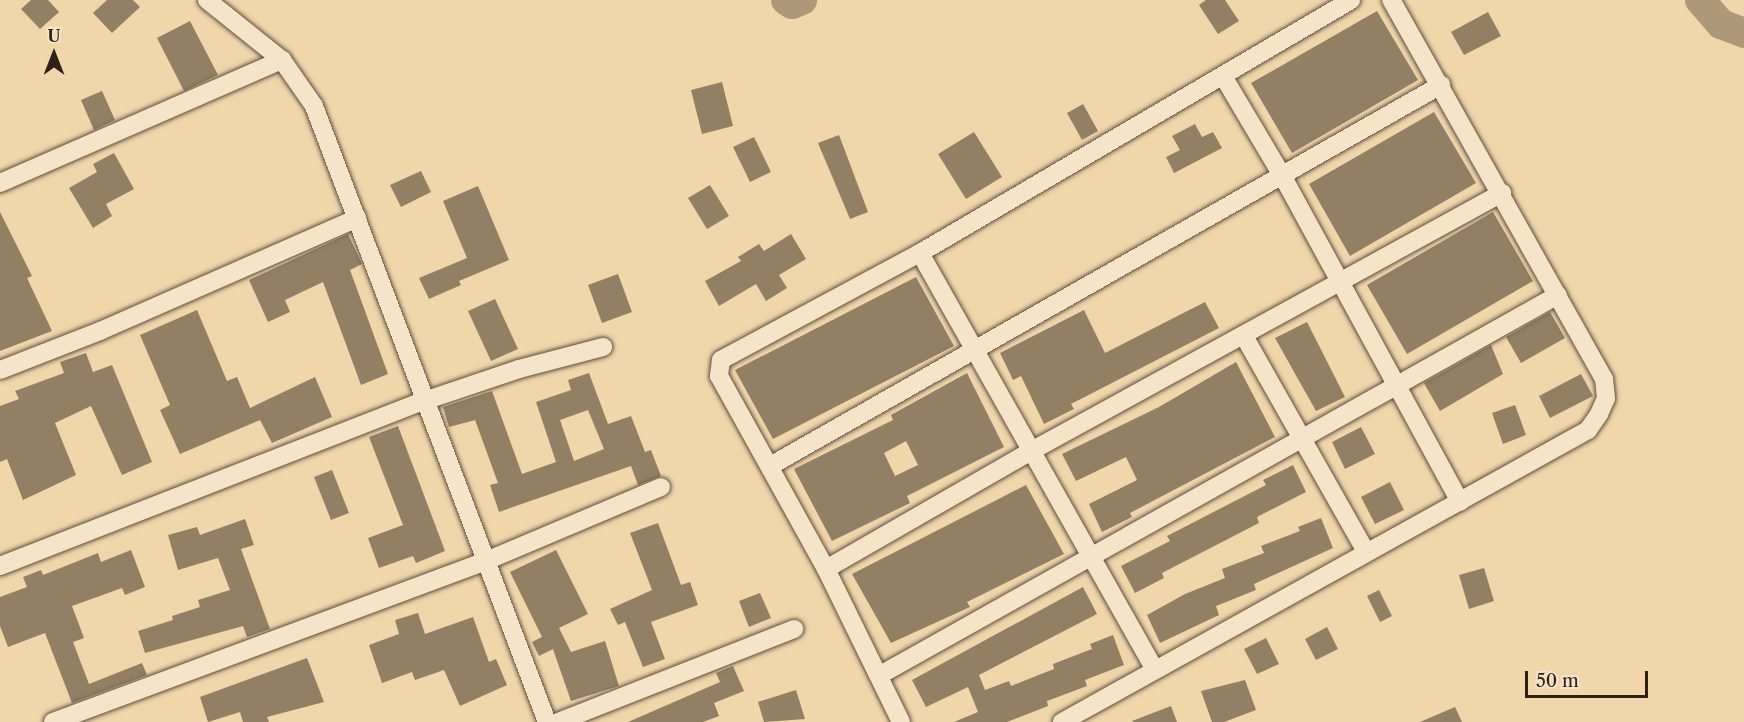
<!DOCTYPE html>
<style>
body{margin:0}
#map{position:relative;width:1744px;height:722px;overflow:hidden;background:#f1d5ab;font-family:"Libre Caslon Text",serif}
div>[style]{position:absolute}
.river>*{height:30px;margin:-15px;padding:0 15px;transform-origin:15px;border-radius:15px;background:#ae9879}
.building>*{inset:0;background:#937f64}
.roads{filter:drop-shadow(0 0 2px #5e4e3d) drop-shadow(0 0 2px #5e4e3d)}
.street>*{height:18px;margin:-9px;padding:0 9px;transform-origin:9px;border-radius:9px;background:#f6e4c8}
span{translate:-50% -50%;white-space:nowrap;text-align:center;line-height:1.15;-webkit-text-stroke:5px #f6e4c8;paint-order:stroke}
.north{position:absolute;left:24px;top:24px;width:60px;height:60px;-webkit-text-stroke:4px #f6e4c8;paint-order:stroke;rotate:0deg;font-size:16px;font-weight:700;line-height:24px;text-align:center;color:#2d2118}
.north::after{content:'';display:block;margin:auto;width:21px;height:27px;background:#2d2118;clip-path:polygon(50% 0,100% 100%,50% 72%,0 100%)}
.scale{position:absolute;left:1525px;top:671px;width:123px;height:27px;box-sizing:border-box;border:3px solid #2d2118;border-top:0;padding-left:8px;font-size:18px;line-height:21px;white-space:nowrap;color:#2d2118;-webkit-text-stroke:4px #f6e4c8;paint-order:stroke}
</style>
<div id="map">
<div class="river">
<div style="left:786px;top:0;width:7px;rotate:34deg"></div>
<div style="left:792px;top:4px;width:11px;rotate:-22deg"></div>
<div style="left:1700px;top:0;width:32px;rotate:49deg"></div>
<div style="left:1721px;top:24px;width:25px;rotate:21deg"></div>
</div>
<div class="building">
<div style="clip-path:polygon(31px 0,48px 0,59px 12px,40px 29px,21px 9px)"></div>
<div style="clip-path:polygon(107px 0,133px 0,140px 7px,112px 33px,93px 13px)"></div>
<div style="clip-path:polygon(1206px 0,1225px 0,1239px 21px,1218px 34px,1199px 5px)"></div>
<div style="clip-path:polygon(1377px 11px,1418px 80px,1292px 153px,1251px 83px)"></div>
<div style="clip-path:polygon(1488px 12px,1501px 36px,1464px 55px,1451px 32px)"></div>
<div style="clip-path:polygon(190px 21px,218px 75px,184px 91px,157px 38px)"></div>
<div style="clip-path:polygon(722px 82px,733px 126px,702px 134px,691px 90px)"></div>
<div style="clip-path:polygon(102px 91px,115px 120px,94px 130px,81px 100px)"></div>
<div style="clip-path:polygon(1083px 104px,1098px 131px,1082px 140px,1067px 113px)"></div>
<div style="clip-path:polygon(1434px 112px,1476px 183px,1350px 256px,1309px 184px)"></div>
<div style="clip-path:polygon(1195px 124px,1202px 137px,1213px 132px,1222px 148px,1174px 173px,1166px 157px,1180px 150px,1172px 136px)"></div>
<div style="clip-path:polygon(974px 132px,1002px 177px,966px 199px,938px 154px)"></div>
<div style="clip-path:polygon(839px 135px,868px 212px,850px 219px,818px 143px)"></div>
<div style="clip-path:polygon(754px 137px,771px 172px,750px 182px,733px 147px)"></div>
<div style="clip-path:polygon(114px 153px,134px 189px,106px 204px,112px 216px,93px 228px,69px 188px,97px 172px,93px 164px)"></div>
<div style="clip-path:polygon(421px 171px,431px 192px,401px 207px,390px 185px)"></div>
<div style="clip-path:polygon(710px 185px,729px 216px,707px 229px,688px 198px)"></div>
<div style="clip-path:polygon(478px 186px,509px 260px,459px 281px,461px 285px,429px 299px,419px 278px,467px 258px,443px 201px)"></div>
<div style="clip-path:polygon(0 212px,32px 276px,27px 278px,52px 331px,0 351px)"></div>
<div style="clip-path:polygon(1493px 212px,1533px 281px,1407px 354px,1367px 285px)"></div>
<div style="clip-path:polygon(348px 234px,362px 264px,350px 270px,388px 374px,361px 385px,323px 282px,285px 300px,290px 312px,268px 322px,249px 280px)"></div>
<div style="clip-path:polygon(791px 234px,806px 259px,779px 275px,787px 288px,766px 301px,756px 284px,719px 306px,705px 281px,741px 261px,738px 257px,759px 244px,764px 251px)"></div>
<div style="clip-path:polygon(618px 274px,632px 312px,602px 323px,588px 285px)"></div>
<div style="clip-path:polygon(916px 277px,954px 346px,773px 439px,735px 370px)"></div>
<div style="clip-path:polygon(495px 299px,518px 349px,491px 361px,468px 311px)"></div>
<div style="clip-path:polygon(1205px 302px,1219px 328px,1071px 404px,1074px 409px,1044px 424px,1021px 376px,1013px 380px,1000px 353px,1084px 310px,1105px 353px)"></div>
<div style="clip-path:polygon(197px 310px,227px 381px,237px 377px,250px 408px,315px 377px,332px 417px,272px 443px,260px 420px,180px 454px,160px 410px,170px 405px,140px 335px)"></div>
<div style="clip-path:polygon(1550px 312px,1565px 338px,1521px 363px,1506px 337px)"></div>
<div style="clip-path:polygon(1307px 322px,1345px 397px,1316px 411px,1275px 338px)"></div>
<div style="clip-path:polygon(1491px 345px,1503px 374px,1440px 411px,1424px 383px)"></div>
<div style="clip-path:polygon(86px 353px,93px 372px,112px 365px,152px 462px,122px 475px,91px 406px,55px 423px,76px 475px,23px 500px,7px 459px,0 462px,0 406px,19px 399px,15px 391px,64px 373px,60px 362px)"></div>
<div style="clip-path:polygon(1236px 362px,1275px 437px,1130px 513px,1132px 517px,1102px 532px,1089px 504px,1137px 480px,1126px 457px,1076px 481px,1062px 454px,1159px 407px)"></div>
<div style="clip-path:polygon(evenodd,589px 373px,608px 424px,631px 416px,645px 452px,651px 450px,661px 476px,638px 485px,631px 466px,499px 512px,490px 485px,498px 483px,475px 420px,449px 427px,443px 407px,492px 391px,522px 474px,556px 462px,536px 402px,571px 390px,568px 380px,589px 373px,588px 410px,604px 449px,574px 461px,560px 420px,588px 410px)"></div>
<div style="clip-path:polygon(evenodd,967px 373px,1004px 447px,907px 496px,910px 503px,832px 541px,794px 469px,893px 420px,891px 415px,967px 373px,906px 441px,918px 465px,895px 476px,884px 453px,906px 441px)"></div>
<div style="clip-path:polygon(1581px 374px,1593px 396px,1550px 418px,1539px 396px)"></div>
<div style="clip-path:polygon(1515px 405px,1526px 435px,1503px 444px,1492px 413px)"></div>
<div style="clip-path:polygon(398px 426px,445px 551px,416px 563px,413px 556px,379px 568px,368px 538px,403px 525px,369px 437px)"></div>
<div style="clip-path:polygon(1361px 427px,1375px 454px,1345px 469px,1332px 442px)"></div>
<div style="clip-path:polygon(1293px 465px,1306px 492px,1257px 517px,1259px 523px,1162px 573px,1164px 578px,1135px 593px,1121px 566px,1170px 541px,1167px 536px,1266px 485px,1263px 480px)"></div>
<div style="clip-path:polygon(332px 470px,349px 513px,331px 520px,314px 477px)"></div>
<div style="clip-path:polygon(1390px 482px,1404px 510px,1375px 524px,1361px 497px)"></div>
<div style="clip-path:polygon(1026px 485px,1064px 554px,967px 602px,970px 607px,891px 643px,852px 574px)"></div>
<div style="clip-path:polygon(1321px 518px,1333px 548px,1254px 584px,1256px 590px,1216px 606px,1219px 615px,1160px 643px,1147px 615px,1185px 594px,1225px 578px,1222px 569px,1264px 553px,1261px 546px,1300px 531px,1298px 527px)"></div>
<div style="clip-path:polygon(245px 519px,254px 545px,241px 549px,270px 629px,247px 637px,243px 626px,145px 653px,138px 631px,173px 620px,172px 616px,200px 607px,198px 600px,230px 590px,218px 558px,178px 570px,168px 535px,197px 527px,200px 535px)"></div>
<div style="clip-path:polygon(658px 523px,681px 585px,690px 582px,698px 605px,651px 622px,665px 659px,643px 667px,625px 622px,618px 625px,610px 609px,652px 590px,630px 533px)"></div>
<div style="clip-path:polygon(131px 550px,145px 587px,125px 595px,122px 588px,72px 606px,84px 638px,73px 642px,89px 684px,142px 663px,147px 675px,72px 703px,45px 633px,8px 647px,0 626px,0 597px,27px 587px,23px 577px,41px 570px,43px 575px,98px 553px,101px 562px)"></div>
<div style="clip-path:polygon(556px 550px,588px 614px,559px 628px,571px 652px,605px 641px,619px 686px,571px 701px,553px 649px,539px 656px,532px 642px,542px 637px,510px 572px)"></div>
<div style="clip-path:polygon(1484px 568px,1494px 601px,1469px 609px,1459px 575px)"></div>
<div style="clip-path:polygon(1083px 587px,1097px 614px,979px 675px,985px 690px,1009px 681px,1011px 686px,1054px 669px,1053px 664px,1092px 649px,1090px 644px,1113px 635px,1124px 665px,1085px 680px,1087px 686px,1047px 701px,1048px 706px,1007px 722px,954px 722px,978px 712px,968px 687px,926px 707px,912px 680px)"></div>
<div style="clip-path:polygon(1379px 590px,1392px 616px,1380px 622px,1367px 596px)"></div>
<div style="clip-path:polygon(760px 593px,771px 618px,749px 627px,739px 601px)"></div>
<div style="clip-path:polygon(418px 613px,425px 634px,473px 617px,489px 662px,496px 659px,507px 685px,460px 706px,444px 670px,415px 680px,412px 672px,382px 683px,369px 645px,399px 634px,395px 620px)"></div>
<div style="clip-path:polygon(1327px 627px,1338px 649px,1316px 660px,1305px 639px)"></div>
<div style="clip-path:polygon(1266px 638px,1279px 664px,1257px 674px,1244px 649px)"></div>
<div style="clip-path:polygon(307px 658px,324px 702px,267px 717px,269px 722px,243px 722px,240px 712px,208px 722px,200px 697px)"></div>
<div style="clip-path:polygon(733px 666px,744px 691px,714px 703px,719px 716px,703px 722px,628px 722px,720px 682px,716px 673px)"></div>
<div style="clip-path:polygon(1245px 680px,1256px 710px,1224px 722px,1212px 722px,1201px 691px)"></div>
<div style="clip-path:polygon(796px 690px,805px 719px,764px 722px,758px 702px)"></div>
<div style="clip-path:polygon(1171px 706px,1177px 722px,1133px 722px,1132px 721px)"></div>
<div style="clip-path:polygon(1455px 707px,1462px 722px,1420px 722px)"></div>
</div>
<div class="roads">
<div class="street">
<div style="left:207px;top:0;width:96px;rotate:38.7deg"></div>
<div style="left:282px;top:60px;width:56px;rotate:55.2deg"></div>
<div style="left:314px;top:106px;width:659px;rotate:69.28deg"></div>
<div style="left:1223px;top:76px;width:117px;rotate:59.3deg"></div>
<div style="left:1283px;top:177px;width:370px;rotate:61.4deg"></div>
<div style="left:0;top:183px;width:308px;rotate:-23.6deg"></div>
<div style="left:920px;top:253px;width:477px;rotate:60.6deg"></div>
<div style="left:1244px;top:336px;width:248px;rotate:60.5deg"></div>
<div style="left:0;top:370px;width:107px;rotate:-21.3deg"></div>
<div style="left:100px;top:331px;width:281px;rotate:-23.7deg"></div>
<div style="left:770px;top:466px;width:772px;rotate:-29.59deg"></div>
<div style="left:0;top:566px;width:455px;rotate:-21.3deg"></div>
<div style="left:424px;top:401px;width:100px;rotate:-18.6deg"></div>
<div style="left:519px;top:369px;width:87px;rotate:-14.7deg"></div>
<div style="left:826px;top:569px;width:239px;rotate:-29.9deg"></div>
<div style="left:1033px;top:450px;width:535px;rotate:-28.72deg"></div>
<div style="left:880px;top:675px;width:777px;rotate:-29.27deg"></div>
<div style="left:53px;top:722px;width:462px;rotate:-20.4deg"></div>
<div style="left:486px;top:561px;width:190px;rotate:-22.9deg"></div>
<div style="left:558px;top:722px;width:254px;rotate:-21.5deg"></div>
<div style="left:901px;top:722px;width:170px;rotate:-116.1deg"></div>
<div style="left:826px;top:569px;width:221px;rotate:-119deg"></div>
<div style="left:719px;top:376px;width:16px;rotate:-83deg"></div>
<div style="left:721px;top:360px;width:226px;rotate:-28.3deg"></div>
<div style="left:920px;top:253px;width:500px;rotate:-30.4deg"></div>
<div style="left:1062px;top:722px;width:602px;rotate:-29.04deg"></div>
<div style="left:1588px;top:430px;width:19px;rotate:-55deg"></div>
<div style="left:1599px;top:414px;width:17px;rotate:-66deg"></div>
<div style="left:1606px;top:398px;width:19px;rotate:-96deg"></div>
<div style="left:1604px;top:379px;width:435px;rotate:-119.3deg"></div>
</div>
</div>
<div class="north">U</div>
<div class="scale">50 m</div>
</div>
